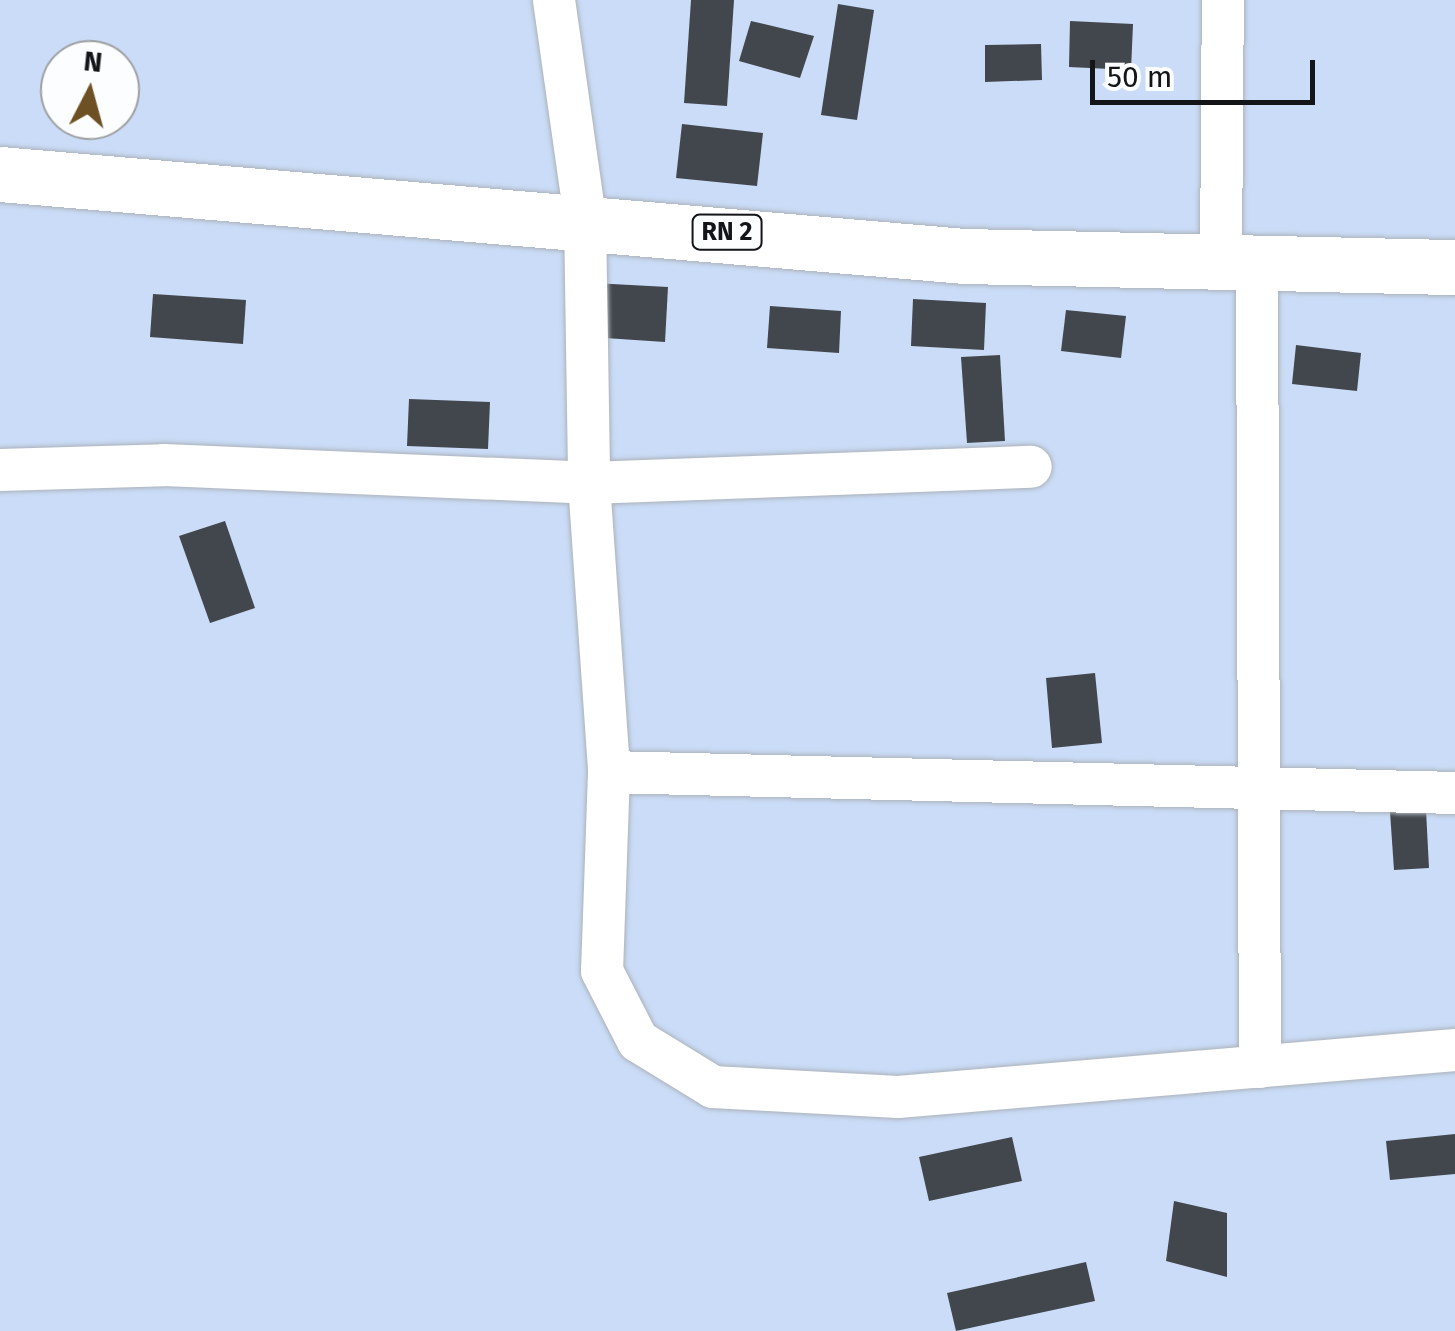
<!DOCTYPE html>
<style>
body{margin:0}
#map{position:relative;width:1455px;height:1331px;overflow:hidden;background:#eaf0f8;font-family:"Fira Sans",sans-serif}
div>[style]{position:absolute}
.green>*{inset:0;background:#cadcf7}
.building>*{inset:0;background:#42474d}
.roads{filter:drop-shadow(0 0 2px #acb2ba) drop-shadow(0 0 2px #acb2ba)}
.minor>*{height:42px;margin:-21px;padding:0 21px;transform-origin:21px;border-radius:21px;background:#fff}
.highway>*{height:55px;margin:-27.5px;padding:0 27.5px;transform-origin:27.5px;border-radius:27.5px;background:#fff}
span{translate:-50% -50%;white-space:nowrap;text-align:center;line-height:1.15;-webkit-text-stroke:10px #fbfdfe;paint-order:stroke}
.shield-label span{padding:2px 8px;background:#fbfdfe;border:2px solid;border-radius:8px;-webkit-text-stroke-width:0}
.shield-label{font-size:25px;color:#131518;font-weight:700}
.north{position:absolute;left:40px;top:40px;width:100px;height:100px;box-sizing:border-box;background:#fbfdfe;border:2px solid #9ea0a2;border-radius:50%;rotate:6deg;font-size:28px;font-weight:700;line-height:40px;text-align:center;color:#131518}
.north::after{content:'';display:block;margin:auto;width:35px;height:45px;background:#6d5124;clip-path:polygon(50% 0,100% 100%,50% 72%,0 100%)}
.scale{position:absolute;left:1090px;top:60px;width:225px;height:45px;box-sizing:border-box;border:5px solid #131518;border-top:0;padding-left:12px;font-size:30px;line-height:35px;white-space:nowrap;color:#131518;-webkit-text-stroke:8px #fbfdfe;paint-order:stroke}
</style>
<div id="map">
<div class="green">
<div style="clip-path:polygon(evenodd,0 0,1455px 0,1455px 1331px,0 1331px,0 0,60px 60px,120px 60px,120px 120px,60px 120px,60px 60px)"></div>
</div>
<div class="building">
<div style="clip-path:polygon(691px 0,734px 0,727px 106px,684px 103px)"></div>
<div style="clip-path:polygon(838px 4px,874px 10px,857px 120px,821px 115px)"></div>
<div style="clip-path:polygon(751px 21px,814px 36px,800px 78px,739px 61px)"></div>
<div style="clip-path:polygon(1070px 21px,1133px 24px,1131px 70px,1069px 67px)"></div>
<div style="clip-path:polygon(1041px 44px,1042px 80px,985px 82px,985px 45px)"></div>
<div style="clip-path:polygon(682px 124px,763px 133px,757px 186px,676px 178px)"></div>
<div style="clip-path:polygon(593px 283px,668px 287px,665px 342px,590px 337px)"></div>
<div style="clip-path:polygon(153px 294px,246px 300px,243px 344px,150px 337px)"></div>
<div style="clip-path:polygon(913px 299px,986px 303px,984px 350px,911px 346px)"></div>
<div style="clip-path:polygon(770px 306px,841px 311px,839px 353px,767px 348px)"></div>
<div style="clip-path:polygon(1066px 310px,1126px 316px,1121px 358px,1061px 351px)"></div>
<div style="clip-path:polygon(1296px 345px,1361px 353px,1357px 391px,1292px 384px)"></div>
<div style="clip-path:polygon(1000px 355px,1005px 441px,967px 443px,961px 357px)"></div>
<div style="clip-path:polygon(409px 399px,490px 402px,488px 449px,407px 446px)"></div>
<div style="clip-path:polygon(225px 521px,255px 608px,210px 623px,179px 536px)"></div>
<div style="clip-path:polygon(1095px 673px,1102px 743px,1052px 748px,1046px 678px)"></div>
<div style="clip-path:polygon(1426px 810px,1429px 868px,1394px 870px,1390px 812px)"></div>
<div style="clip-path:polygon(1455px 1134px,1455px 1174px,1390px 1180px,1386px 1141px)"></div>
<div style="clip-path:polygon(1012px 1137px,1022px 1181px,929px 1201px,919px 1157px)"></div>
<div style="clip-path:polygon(1174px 1201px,1227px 1213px,1227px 1277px,1166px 1261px)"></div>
<div style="clip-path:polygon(1086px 1262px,1095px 1301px,956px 1331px,947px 1293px)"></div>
</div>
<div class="roads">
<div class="minor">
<div style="left:554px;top:0;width:219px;rotate:81.9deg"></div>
<div style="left:585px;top:217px;width:266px;rotate:89.1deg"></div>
<div style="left:589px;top:483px;width:290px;rotate:86deg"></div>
<div style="left:609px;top:772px;width:199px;rotate:92deg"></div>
<div style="left:602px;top:971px;width:79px;rotate:62.8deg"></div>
<div style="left:638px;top:1041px;width:88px;rotate:31.5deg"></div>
<div style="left:713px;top:1087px;width:185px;rotate:3.1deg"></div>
<div style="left:898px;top:1097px;width:559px;rotate:-4.82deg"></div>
<div style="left:1221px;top:263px;width:263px;rotate:-89.6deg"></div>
<div style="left:1257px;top:266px;width:801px;rotate:89.79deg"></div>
<div style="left:0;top:470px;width:164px;rotate:-1.7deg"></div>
<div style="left:164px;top:465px;width:425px;rotate:2.4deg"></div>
<div style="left:589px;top:483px;width:442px;rotate:-2.1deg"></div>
<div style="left:609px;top:772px;width:846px;rotate:1.42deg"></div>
</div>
<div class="highway">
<div style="left:0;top:174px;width:968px;rotate:4.86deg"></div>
<div style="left:965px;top:256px;width:490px;rotate:1.3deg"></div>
</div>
</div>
<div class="shield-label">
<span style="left:727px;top:232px">RN 2</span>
</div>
<div class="north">N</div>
<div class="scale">50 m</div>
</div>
